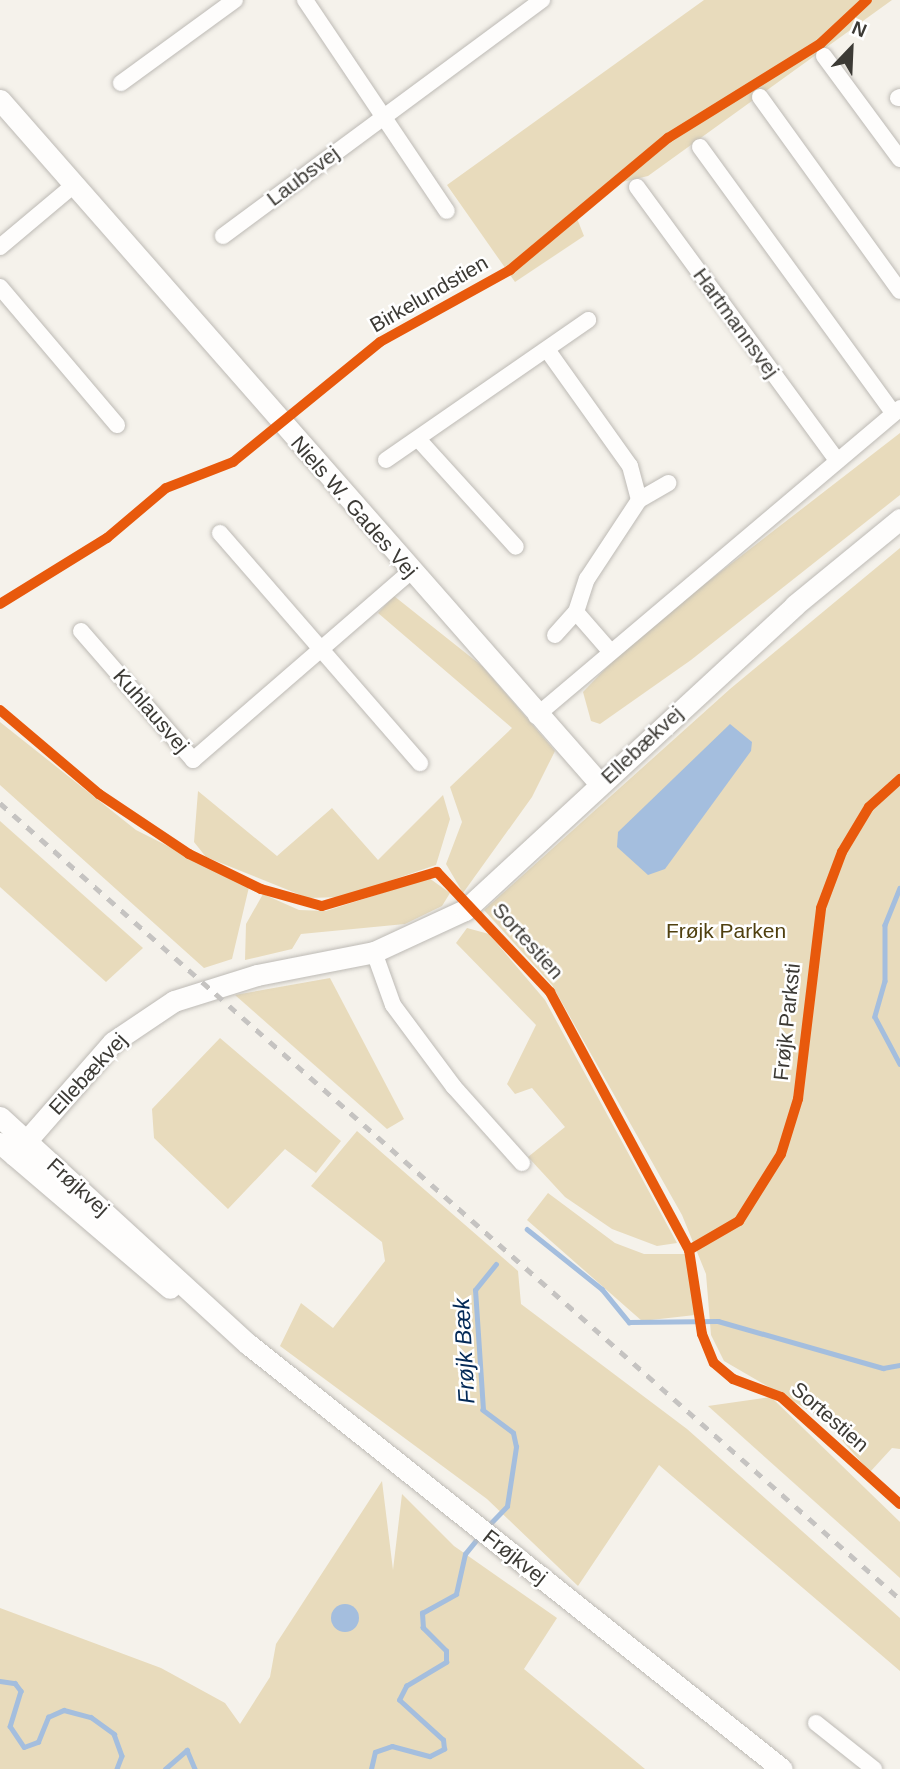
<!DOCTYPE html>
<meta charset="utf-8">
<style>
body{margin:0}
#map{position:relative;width:900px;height:1769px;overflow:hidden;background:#f5f2eb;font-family:Helvetica,sans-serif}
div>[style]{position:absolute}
.green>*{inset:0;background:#e8dbbc}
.water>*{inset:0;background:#a4bede}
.round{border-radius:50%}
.stream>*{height:4.5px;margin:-2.25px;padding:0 2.25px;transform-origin:2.25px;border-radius:2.25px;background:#a4bede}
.roads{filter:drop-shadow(0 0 2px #bdbab5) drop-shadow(0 0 2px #bdbab5)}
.street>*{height:16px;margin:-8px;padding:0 8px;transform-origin:8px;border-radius:8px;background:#fefdfc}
.secondary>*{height:21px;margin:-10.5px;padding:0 10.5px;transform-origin:10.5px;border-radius:10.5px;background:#fefdfc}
.rail>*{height:4.5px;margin-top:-2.25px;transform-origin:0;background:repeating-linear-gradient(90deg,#c5c3c1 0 9px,transparent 0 18px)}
.cycleway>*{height:10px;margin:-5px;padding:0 5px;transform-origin:5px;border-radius:5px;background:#e8590c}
span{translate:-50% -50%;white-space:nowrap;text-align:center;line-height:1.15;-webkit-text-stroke:5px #fff;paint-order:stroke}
.street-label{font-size:21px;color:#3c3a35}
.park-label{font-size:21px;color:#50400f}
.water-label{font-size:23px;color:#042a57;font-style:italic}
.north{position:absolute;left:816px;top:14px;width:70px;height:70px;-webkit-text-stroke:5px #fff;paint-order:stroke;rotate:23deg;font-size:19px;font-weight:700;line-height:28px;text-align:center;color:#3c3a35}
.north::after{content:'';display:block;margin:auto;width:24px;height:32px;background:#3c3a35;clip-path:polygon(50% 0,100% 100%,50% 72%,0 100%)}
</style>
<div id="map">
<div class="green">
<div style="clip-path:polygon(704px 0,892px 0,648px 176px,618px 183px,576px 216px,584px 236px,515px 282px,447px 185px)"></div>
<div style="clip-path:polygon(900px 433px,900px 495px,691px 660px,600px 724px,591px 721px,583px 692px,635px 638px)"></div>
<div style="clip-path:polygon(900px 548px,900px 1449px,892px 1448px,870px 1472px,822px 1418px,724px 1361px,711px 1335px,706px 1274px,682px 1215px,552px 985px,484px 910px,730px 689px)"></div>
<div style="clip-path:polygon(394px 596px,482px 666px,555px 751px,532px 797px,463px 893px,446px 864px,462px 822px,450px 787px,512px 728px,378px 613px)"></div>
<div style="clip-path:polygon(0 722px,136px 830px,249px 887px,232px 959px,204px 968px,0 785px)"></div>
<div style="clip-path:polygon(198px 791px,277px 856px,332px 808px,378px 860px,443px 795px,450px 819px,436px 865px,342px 897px,308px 898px,206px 857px,194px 842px)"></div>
<div style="clip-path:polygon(0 821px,143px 948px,106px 982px,0 887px)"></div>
<div style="clip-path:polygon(429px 878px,450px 893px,442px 906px,405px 924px,301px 934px,292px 949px,245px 960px,246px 924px,263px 894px,299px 910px,326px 911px)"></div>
<div style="clip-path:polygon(467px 928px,489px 934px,545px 1000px,677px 1243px,657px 1246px,612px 1229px,565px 1197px,528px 1157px,565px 1127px,532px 1088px,515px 1094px,507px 1084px,536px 1025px,456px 943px)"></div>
<div style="clip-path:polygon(330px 978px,404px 1119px,387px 1129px,235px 995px)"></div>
<div style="clip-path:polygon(220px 1038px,341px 1141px,316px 1173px,285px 1149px,228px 1209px,154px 1138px,152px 1109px)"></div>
<div style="clip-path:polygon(357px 1131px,518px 1271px,521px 1304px,687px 1429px,900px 1618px,900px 1671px,659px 1465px,578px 1586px,487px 1499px,280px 1346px,301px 1303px,333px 1328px,385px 1261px,382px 1242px,311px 1186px)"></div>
<div style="clip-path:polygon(548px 1193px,615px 1243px,644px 1254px,685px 1254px,695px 1315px,642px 1321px,527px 1220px)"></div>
<div style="clip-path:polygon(771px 1397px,900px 1522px,900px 1578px,708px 1406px)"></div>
<div style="clip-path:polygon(382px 1481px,393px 1570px,402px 1494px,454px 1546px,557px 1618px,524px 1669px,645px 1769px,0 1769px,0 1608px,161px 1668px,225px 1703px,240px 1724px,270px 1677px,276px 1644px)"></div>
</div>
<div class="water">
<div style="clip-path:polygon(730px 724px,752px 742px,751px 751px,665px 869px,648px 875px,617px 847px,618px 832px)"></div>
<div class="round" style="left:331px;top:1604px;width:28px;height:28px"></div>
</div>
<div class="stream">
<div style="left:900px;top:888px;width:40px;rotate:112deg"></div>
<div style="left:885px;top:925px;width:56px;rotate:90deg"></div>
<div style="left:885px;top:981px;width:37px;rotate:106deg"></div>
<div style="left:875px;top:1017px;width:53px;rotate:62deg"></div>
<div style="left:527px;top:1229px;width:96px;rotate:38.7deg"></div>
<div style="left:602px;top:1289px;width:43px;rotate:50.7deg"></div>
<div style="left:629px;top:1322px;width:89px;rotate:-0.6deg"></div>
<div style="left:718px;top:1321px;width:172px;rotate:15.9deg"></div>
<div style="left:883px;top:1368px;width:17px;rotate:-10deg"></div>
<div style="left:486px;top:1528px;width:30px;rotate:-46deg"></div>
<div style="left:507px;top:1506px;width:60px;rotate:-81.3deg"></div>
<div style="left:516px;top:1447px;width:14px;rotate:-102deg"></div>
<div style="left:513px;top:1433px;width:38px;rotate:-143deg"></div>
<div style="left:483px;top:1410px;width:120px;rotate:-93.8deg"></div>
<div style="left:475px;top:1290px;width:33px;rotate:-51deg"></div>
<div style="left:0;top:1681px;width:15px;rotate:8deg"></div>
<div style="left:15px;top:1683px;width:10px;rotate:53deg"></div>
<div style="left:21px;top:1691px;width:37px;rotate:107deg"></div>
<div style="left:10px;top:1726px;width:25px;rotate:56deg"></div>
<div style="left:24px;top:1747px;width:15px;rotate:-20deg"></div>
<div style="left:38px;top:1742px;width:27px;rotate:-68deg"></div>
<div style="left:48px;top:1717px;width:17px;rotate:-24deg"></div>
<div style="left:64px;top:1710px;width:28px;rotate:15deg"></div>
<div style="left:91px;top:1717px;width:29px;rotate:36deg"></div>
<div style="left:114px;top:1734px;width:23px;rotate:70deg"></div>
<div style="left:122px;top:1756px;width:14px;rotate:111deg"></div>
<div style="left:165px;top:1769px;width:29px;rotate:-41deg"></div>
<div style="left:187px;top:1750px;width:21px;rotate:67deg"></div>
<div style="left:371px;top:1769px;width:17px;rotate:-77deg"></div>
<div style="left:375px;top:1752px;width:18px;rotate:-19deg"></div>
<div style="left:392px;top:1746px;width:39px;rotate:15deg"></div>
<div style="left:430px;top:1756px;width:16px;rotate:-27deg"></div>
<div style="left:444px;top:1749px;width:9px;rotate:-96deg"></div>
<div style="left:443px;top:1740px;width:59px;rotate:-137.7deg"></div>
<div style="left:399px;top:1700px;width:16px;rotate:-63deg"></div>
<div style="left:406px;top:1686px;width:47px;rotate:-31deg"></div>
<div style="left:446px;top:1662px;width:11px;rotate:-90deg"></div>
<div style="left:446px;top:1651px;width:33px;rotate:-135deg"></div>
<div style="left:423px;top:1628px;width:15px;rotate:-94deg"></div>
<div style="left:422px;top:1613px;width:39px;rotate:-29deg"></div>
<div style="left:456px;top:1594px;width:41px;rotate:-77.3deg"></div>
<div style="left:465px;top:1554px;width:22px;rotate:-51deg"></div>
</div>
<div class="roads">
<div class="street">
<div style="left:305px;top:0;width:254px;rotate:56.1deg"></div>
<div style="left:824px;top:56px;width:128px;rotate:53.6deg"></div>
<div style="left:121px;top:83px;width:141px;rotate:-36.1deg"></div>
<div style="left:760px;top:97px;width:239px;rotate:54.2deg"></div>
<div style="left:898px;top:98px;width:2px;rotate:-27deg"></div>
<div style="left:700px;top:147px;width:329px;rotate:54deg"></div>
<div style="left:637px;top:187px;width:337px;rotate:53.8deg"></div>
<div style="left:223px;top:236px;width:397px;rotate:-36.5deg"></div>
<div style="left:0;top:247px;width:97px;rotate:-40deg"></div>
<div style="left:0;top:287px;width:181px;rotate:49.7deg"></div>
<div style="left:548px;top:351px;width:141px;rotate:54.5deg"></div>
<div style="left:630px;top:466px;width:35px;rotate:75deg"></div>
<div style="left:419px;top:440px;width:144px;rotate:47.8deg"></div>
<div style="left:386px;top:460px;width:246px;rotate:-34.7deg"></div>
<div style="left:220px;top:533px;width:305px;rotate:49deg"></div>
<div style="left:576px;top:612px;width:52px;rotate:48.9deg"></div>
<div style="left:81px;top:631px;width:171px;rotate:49deg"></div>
<div style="left:193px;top:760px;width:287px;rotate:-40.9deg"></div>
<div style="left:555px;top:635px;width:31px;rotate:-48deg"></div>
<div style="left:576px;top:612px;width:35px;rotate:-72deg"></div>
<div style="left:587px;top:579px;width:95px;rotate:-56.6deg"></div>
<div style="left:639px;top:500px;width:34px;rotate:-30deg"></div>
<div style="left:536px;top:716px;width:477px;rotate:-40.2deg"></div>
<div style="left:374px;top:952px;width:56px;rotate:70.3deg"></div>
<div style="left:393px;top:1005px;width:102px;rotate:53.4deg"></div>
<div style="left:454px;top:1087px;width:102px;rotate:48.2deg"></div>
<div style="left:816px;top:1723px;width:74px;rotate:38.4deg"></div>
</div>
<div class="secondary">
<div style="left:0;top:100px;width:910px;rotate:48.74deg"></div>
<div style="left:0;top:1117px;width:336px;rotate:42.5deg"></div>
<div style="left:248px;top:1344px;width:682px;rotate:38.52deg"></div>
<div style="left:0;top:1143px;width:223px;rotate:40.5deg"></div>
<div style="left:14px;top:1155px;width:150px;rotate:-48.8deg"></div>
<div style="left:113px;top:1042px;width:73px;rotate:-33.9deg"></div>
<div style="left:174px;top:1001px;width:87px;rotate:-17.4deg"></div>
<div style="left:257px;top:975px;width:119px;rotate:-11.1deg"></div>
<div style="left:374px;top:952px;width:100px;rotate:-24.8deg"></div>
<div style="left:465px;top:910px;width:449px;rotate:-42.7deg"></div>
<div style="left:795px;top:605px;width:136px;rotate:-39.3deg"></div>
</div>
</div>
<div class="rail">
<div style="left:0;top:803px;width:1202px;rotate:41.49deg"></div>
</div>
<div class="cycleway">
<div style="left:0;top:604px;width:126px;rotate:-31.7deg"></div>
<div style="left:107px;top:538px;width:77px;rotate:-40.3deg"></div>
<div style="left:166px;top:488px;width:72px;rotate:-21.2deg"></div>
<div style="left:233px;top:462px;width:190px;rotate:-39.2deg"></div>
<div style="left:380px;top:342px;width:149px;rotate:-29deg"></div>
<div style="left:510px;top:270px;width:206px;rotate:-39.9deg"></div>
<div style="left:668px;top:138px;width:180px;rotate:-31.8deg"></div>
<div style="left:821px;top:43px;width:63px;rotate:-43.1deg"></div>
<div style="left:0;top:710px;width:130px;rotate:40.3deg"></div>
<div style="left:99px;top:794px;width:108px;rotate:33.7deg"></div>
<div style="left:189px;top:854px;width:80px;rotate:25.9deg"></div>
<div style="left:261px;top:889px;width:63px;rotate:15.6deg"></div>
<div style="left:322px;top:906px;width:120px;rotate:-16.5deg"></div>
<div style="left:437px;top:872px;width:165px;rotate:46.7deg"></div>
<div style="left:550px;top:992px;width:293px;rotate:61.7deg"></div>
<div style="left:689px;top:1250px;width:85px;rotate:81.2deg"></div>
<div style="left:702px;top:1334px;width:31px;rotate:68deg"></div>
<div style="left:714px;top:1363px;width:25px;rotate:40deg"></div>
<div style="left:733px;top:1379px;width:51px;rotate:20.6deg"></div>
<div style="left:781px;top:1397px;width:160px;rotate:42deg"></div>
<div style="left:689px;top:1250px;width:58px;rotate:-30.1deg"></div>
<div style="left:739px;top:1221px;width:79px;rotate:-57.9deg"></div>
<div style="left:781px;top:1154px;width:58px;rotate:-72.8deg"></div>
<div style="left:798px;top:1099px;width:192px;rotate:-83.1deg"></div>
<div style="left:821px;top:908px;width:60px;rotate:-69.4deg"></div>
<div style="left:842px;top:852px;width:52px;rotate:-59deg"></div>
<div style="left:869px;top:807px;width:42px;rotate:-42.1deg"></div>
</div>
<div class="street-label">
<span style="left:303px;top:176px;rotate:-37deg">Laubsvej</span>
<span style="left:429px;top:294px;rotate:-30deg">Birkelundstien</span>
<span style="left:736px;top:323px;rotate:54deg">Hartmannsvej</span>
<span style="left:354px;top:507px;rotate:49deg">Niels W. Gades Vej</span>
<span style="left:151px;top:711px;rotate:49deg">Kuhlausvej</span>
<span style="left:642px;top:745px;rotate:-43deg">Ellebækvej</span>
<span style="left:528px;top:941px;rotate:48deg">Sortestien</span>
<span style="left:787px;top:1022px;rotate:-84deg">Frøjk Parksti</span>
<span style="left:88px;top:1074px;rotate:-47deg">Ellebækvej</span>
<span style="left:78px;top:1187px;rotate:42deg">Frøjkvej</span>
<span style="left:830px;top:1417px;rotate:41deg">Sortestien</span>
<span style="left:515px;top:1557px;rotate:38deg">Frøjkvej</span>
</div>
<div class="park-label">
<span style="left:726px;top:931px">Frøjk Parken</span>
</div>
<div class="water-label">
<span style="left:464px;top:1351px;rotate:-93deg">Frøjk Bæk</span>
</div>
<div class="north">N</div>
</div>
